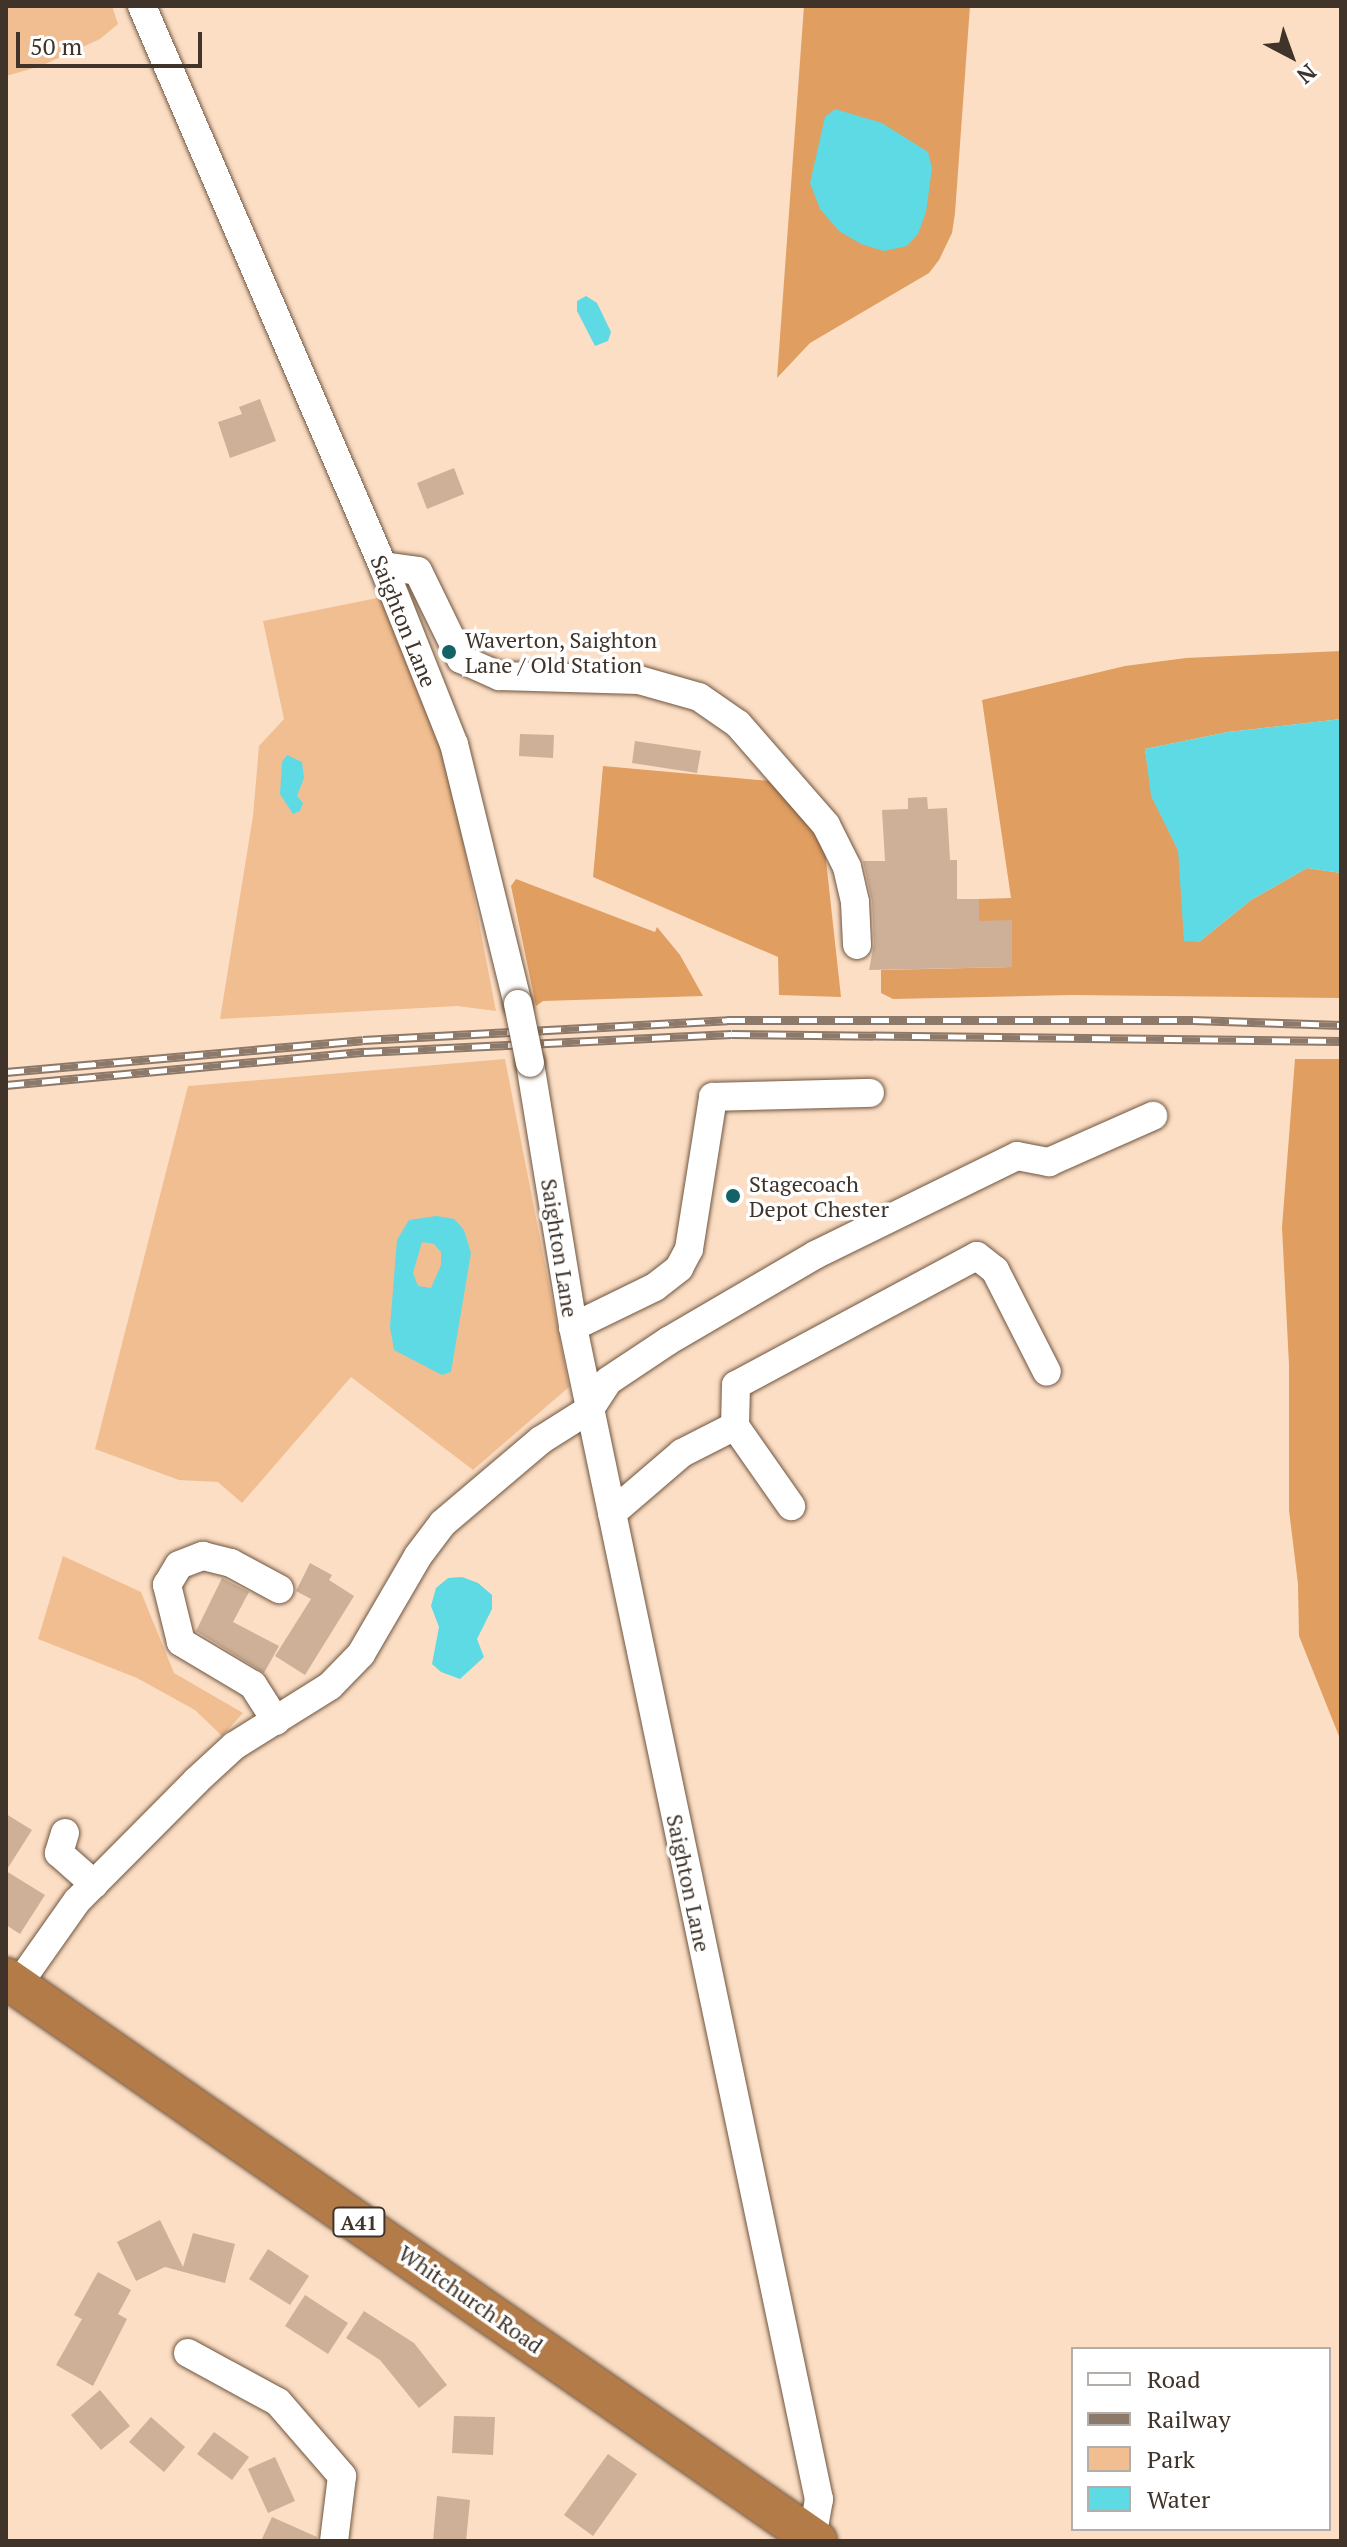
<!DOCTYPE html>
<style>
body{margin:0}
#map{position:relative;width:1347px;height:2547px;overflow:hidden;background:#fcdec5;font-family:"PT Serif",serif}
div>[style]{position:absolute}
.green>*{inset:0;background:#f1be91}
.forest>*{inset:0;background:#e09e61}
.water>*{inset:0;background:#5ddae4}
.building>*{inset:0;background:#cdb097}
.roads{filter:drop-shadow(0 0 2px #6f553f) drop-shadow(0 0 2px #6f553f)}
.minor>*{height:28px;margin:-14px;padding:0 14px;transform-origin:14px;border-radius:14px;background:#fff}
.highway>*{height:40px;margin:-20px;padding:0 20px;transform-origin:20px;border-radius:20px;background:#b37b47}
.rail>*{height:9px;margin-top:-4.5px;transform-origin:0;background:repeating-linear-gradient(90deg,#fff 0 18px,#8c7969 0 36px);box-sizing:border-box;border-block:2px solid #8c7969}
.bridges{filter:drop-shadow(0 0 2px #6f553f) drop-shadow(0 0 2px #6f553f)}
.minor-bridge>*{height:28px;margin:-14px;padding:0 14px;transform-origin:14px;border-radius:14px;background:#fff}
.dots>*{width:22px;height:22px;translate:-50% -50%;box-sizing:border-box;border:4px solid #fff;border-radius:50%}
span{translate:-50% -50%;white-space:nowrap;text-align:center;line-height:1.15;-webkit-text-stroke:7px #fff;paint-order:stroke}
.shield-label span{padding:2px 6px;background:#fff;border:2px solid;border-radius:6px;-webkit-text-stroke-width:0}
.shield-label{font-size:20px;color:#40342a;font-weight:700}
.street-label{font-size:22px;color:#40342a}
.poi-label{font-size:22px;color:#40342a}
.left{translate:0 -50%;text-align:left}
.frame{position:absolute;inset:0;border:8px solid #40342a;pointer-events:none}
.legend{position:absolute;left:1071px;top:2347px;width:260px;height:184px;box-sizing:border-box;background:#fff;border:2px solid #b3aeaa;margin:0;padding:10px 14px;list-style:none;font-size:24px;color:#40342a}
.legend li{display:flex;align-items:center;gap:16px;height:40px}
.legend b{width:40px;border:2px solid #b3aeaa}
.north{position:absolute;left:1251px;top:16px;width:80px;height:80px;-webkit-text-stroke:6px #fff;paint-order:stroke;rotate:139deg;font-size:22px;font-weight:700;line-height:32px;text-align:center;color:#40342a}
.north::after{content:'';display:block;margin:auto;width:28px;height:36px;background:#40342a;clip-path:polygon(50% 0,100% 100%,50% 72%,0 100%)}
.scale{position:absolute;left:16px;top:32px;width:186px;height:36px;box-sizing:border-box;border:4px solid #40342a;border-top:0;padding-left:10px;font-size:24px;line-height:28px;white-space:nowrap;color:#40342a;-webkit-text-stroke:6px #fff;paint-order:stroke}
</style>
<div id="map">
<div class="green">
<div style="clip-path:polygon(6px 6px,112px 6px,118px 24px,100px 39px,41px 66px,6px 76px)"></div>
<div style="clip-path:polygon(382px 597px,436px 731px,458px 814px,496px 1011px,457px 1006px,220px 1019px,253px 816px,259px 746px,284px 719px,263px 621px)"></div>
<div style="clip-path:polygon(505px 1059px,569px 1387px,473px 1470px,351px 1377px,242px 1503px,218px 1482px,179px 1480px,95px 1449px,188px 1086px)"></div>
<div style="clip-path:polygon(63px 1556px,141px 1592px,174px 1673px,243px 1713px,222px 1736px,195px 1710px,137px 1678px,38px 1639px)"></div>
</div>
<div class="forest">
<div style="clip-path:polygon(804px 6px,970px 6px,955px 213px,952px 233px,939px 260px,929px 273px,810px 343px,777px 378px)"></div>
<div style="clip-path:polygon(1341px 651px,1341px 719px,1228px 732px,1145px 749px,1152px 796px,1178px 850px,1199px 942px,1251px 900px,1307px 868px,1341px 873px,1341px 998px,1072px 995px,893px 999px,881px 993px,881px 970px,1012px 967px,1011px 921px,979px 921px,979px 899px,1011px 898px,982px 700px,1125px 666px,1186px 658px)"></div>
<div style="clip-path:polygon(603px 766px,780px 782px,825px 851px,841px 997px,779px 995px,778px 957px,593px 877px)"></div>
<div style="clip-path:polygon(516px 879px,655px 932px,657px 927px,680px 955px,703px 996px,543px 1001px,536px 1006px,511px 886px)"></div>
<div style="clip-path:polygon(1295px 1059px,1341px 1059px,1341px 1741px,1299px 1636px,1298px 1584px,1289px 1510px,1289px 1365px,1282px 1227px)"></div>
</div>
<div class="water">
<div style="clip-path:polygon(835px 109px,882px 123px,928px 152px,932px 168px,926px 212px,918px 234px,907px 246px,884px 251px,861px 244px,839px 231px,820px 209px,810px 183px,825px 117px)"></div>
<div style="clip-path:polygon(586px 296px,597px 303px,611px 332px,608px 341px,595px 346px,577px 311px,577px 301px)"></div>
<div style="clip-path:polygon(1341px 719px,1341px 873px,1307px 868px,1251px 900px,1199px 942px,1184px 941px,1178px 850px,1151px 796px,1145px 749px,1228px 732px)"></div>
<div style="clip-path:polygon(287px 755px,302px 762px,304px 778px,297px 796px,303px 803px,300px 811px,293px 814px,280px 794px,282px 762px)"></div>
<div style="clip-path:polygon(evenodd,437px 1216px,454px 1219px,464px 1230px,471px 1253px,451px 1372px,442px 1375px,394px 1350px,390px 1327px,397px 1240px,409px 1220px,437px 1216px,422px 1242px,434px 1244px,441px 1252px,441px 1265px,431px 1288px,418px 1286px,413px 1273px,422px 1242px)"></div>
<div style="clip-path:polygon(462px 1577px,478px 1583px,492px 1595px,492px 1609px,477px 1639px,484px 1657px,460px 1679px,441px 1672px,432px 1664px,439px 1627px,431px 1606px,436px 1588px,448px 1578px)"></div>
</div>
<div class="building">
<div style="clip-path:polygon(260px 399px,276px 441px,230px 458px,218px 422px,242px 414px,239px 407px)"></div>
<div style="clip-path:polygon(454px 468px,464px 494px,427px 509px,417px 483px)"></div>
<div style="clip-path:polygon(520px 734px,554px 735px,553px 758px,519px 756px)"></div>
<div style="clip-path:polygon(635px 741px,701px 751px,697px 773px,632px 763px)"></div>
<div style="clip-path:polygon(927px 797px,928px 809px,947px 808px,950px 860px,957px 860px,957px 899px,979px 899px,979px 921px,1012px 920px,1012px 967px,869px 970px,874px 944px,872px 901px,863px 861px,885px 861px,882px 810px,908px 809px,908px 798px)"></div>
<div style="clip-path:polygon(310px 1563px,332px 1575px,329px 1580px,354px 1596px,305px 1675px,275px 1656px,311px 1599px,296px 1591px)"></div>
<div style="clip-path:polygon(222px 1578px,249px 1592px,233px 1622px,279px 1646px,264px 1673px,196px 1631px)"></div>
<div style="clip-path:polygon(6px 1814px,32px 1830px,6px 1871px,45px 1895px,20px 1934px,6px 1925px)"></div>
<div style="clip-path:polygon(160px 2220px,183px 2267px,193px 2233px,235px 2244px,225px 2283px,165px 2267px,136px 2281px,117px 2242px)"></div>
<div style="clip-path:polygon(268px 2249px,309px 2276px,290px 2305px,249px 2279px)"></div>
<div style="clip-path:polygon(98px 2272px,131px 2290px,118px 2314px,127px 2319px,93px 2386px,56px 2365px,82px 2319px,74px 2315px)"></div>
<div style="clip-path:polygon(305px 2295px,348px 2323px,328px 2354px,285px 2326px)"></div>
<div style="clip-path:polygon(364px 2311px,414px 2343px,447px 2385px,419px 2408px,380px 2360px,346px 2338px)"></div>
<div style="clip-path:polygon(100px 2390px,130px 2426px,101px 2450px,71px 2415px)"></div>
<div style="clip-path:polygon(454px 2416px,495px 2417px,493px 2455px,452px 2453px)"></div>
<div style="clip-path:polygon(151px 2417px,185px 2447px,164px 2472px,129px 2442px)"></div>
<div style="clip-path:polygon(214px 2432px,249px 2457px,232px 2480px,197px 2454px)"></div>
<div style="clip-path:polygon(608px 2454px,637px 2474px,593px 2536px,564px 2515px)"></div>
<div style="clip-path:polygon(275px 2457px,295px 2501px,268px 2513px,248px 2469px)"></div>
<div style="clip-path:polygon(437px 2496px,470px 2500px,466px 2541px,433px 2541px)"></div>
<div style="clip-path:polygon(272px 2517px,317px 2537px,317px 2541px,261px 2541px)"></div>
</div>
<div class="roads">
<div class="minor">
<div style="left:142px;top:6px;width:610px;rotate:66.72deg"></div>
<div style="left:383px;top:566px;width:192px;rotate:68.3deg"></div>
<div style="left:454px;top:744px;width:268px;rotate:76.2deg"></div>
<div style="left:383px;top:566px;width:35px;rotate:8deg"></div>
<div style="left:418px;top:571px;width:98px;rotate:64deg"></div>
<div style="left:461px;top:659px;width:42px;rotate:24.1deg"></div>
<div style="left:499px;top:676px;width:140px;rotate:1.6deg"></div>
<div style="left:639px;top:680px;width:62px;rotate:15.8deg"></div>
<div style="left:699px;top:697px;width:47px;rotate:34.7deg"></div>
<div style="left:738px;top:724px;width:134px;rotate:48.9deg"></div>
<div style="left:826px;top:825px;width:47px;rotate:63.4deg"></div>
<div style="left:847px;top:867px;width:36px;rotate:77deg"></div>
<div style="left:855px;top:902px;width:43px;rotate:87.3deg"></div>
<div style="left:530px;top:1063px;width:267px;rotate:80.7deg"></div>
<div style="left:573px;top:1327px;width:1198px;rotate:78.15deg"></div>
<div style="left:819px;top:2499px;width:40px;rotate:100deg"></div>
<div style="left:573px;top:1327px;width:91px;rotate:-26deg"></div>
<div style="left:655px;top:1287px;width:31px;rotate:-38deg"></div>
<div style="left:679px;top:1268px;width:21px;rotate:-62deg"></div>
<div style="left:689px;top:1249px;width:154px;rotate:-81deg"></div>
<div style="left:713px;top:1097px;width:157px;rotate:-1.5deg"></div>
<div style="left:735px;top:1426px;width:41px;rotate:-88.6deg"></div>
<div style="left:736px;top:1385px;width:273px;rotate:-28.2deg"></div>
<div style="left:977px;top:1256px;width:23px;rotate:38deg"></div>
<div style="left:995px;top:1270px;width:114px;rotate:63deg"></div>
<div style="left:612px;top:1513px;width:92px;rotate:-40.6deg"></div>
<div style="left:682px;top:1453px;width:59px;rotate:-27deg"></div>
<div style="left:735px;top:1426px;width:98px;rotate:55deg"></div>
<div style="left:276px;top:1721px;width:43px;rotate:-122.6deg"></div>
<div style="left:253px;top:1685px;width:84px;rotate:-149.2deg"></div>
<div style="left:181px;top:1642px;width:59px;rotate:-103.8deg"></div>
<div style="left:167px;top:1585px;width:23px;rotate:-59deg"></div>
<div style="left:179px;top:1565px;width:26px;rotate:-21deg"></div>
<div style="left:203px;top:1556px;width:29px;rotate:14deg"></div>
<div style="left:231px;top:1563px;width:55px;rotate:28.4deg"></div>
<div style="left:65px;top:1833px;width:21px;rotate:107deg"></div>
<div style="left:59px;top:1853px;width:47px;rotate:41.5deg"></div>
<div style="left:17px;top:1986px;width:104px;rotate:-54.8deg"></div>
<div style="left:77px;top:1901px;width:169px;rotate:-45.2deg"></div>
<div style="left:196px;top:1781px;width:52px;rotate:-42.6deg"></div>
<div style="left:234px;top:1746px;width:113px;rotate:-32deg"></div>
<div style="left:330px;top:1686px;width:45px;rotate:-45.9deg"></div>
<div style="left:361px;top:1654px;width:113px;rotate:-59.8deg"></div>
<div style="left:418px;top:1556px;width:41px;rotate:-52.9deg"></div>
<div style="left:443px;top:1523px;width:128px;rotate:-40.3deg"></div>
<div style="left:541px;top:1440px;width:58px;rotate:-32.3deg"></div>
<div style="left:590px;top:1409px;width:33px;rotate:-57deg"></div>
<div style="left:608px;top:1381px;width:72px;rotate:-33.7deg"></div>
<div style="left:668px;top:1341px;width:170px;rotate:-30.3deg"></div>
<div style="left:815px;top:1255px;width:225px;rotate:-26.1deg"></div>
<div style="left:1017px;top:1156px;width:33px;rotate:11deg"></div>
<div style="left:1049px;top:1162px;width:114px;rotate:-23.9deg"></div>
<div style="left:188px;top:2353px;width:102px;rotate:28.6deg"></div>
<div style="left:278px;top:2402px;width:98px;rotate:49.1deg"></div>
<div style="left:342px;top:2476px;width:65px;rotate:97deg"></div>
</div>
<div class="highway">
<div style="left:6px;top:1978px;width:987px;rotate:34.77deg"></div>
</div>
</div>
<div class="rail">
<div style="left:6px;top:1072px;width:358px;rotate:-5.1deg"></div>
<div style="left:363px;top:1040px;width:365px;rotate:-3.1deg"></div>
<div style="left:727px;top:1020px;width:466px"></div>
<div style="left:1193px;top:1020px;width:148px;rotate:1.9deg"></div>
<div style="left:6px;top:1085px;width:360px;rotate:-5.3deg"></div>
<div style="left:364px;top:1052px;width:368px;rotate:-2.8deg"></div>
<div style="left:732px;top:1034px;width:609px;rotate:0.66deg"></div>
</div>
<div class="bridges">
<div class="minor-bridge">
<div style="left:518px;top:1004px;width:60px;rotate:78.5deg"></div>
</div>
</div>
<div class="dots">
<div style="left:449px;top:652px;background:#126268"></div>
<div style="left:733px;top:1196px;background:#126268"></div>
</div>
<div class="shield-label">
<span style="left:359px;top:2222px">A41</span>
</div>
<div class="street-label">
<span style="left:404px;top:621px;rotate:68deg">Saighton Lane</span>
<span style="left:560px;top:1248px;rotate:81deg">Saighton Lane</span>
<span style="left:689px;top:1883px;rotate:78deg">Saighton Lane</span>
<span style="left:471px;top:2299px;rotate:35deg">Whitchurch Road</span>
</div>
<div class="poi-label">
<span class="left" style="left:465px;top:652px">Waverton, Saighton<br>Lane / Old Station</span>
<span class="left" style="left:749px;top:1196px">Stagecoach<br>Depot Chester</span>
</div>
<div class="frame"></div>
<ul class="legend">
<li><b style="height:10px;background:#fff"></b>Road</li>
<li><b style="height:10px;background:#8c7969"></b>Railway</li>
<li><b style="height:22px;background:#f1be91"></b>Park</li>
<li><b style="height:22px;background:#5ddae4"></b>Water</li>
</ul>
<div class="north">N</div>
<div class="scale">50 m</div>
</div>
